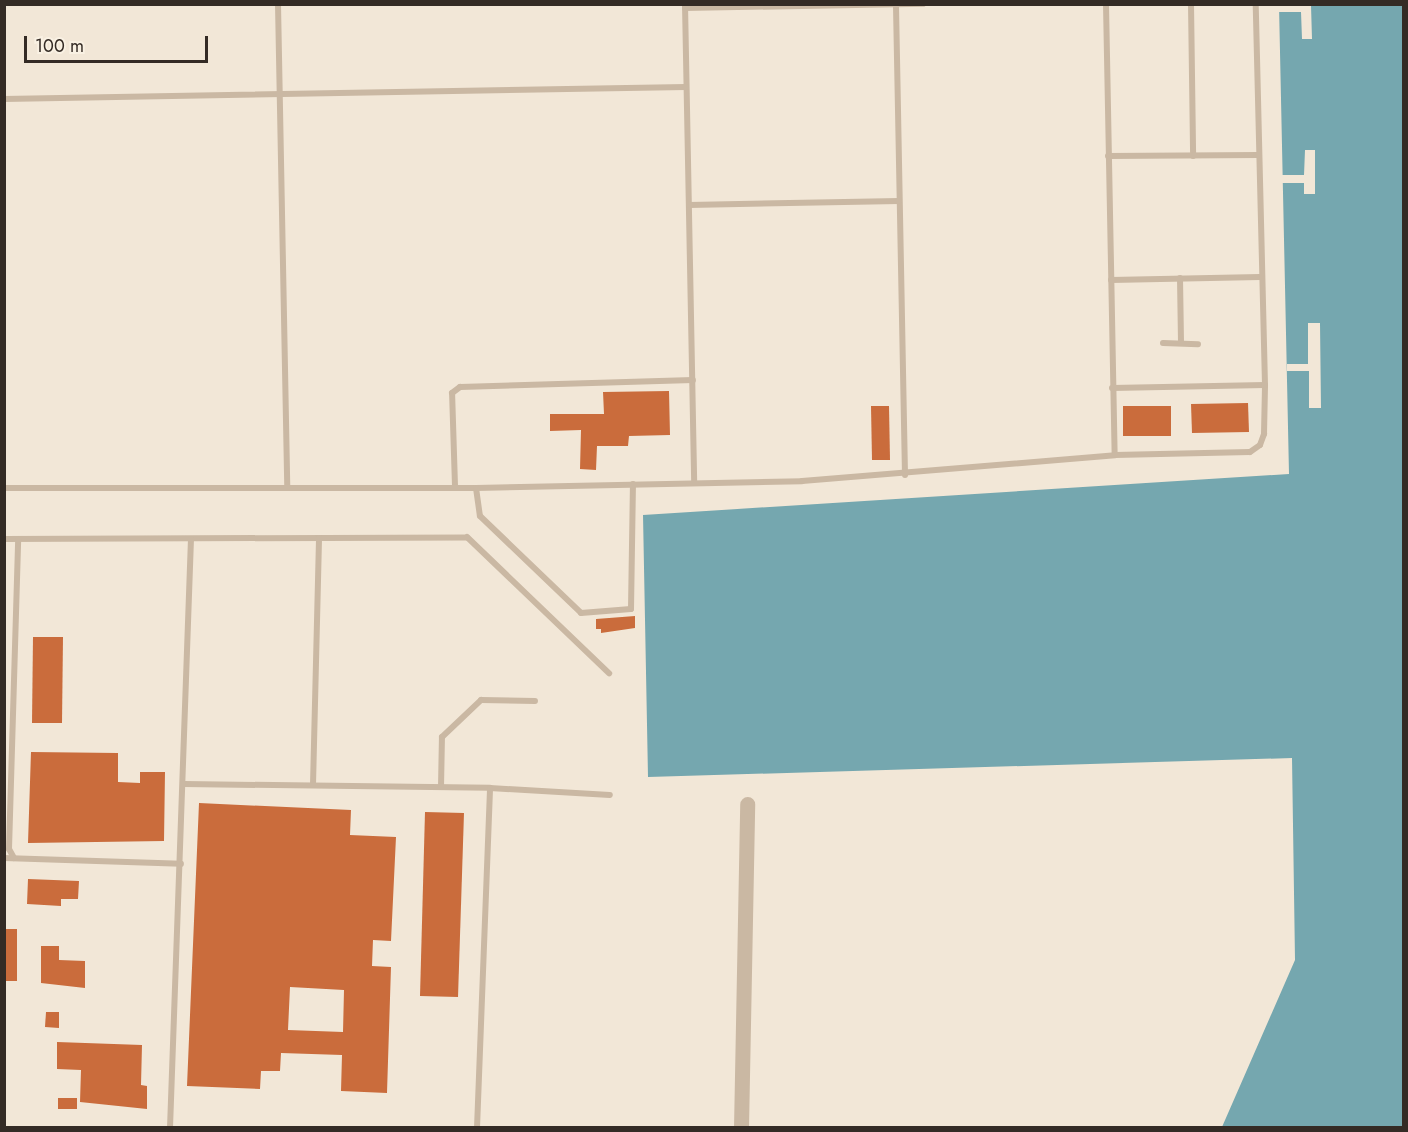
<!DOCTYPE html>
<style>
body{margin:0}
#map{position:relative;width:1408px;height:1132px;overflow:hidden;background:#f2e7d7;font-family:Jost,sans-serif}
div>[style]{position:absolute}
.water>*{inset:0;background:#75a7af}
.pier>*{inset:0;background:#f2e7d7}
.building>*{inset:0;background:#ca6c3c}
.service>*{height:6px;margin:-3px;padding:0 3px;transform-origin:3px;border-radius:3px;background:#cab8a3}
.tertiary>*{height:15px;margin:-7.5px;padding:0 7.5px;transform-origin:7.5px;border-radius:7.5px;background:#cab8a3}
span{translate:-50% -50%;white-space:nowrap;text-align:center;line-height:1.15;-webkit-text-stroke:4.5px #f9f1e3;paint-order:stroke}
.frame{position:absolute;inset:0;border:6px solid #342b25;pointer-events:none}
.scale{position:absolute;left:24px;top:36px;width:184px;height:27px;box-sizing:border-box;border:3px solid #342b25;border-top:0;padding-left:8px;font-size:18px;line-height:21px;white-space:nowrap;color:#342b25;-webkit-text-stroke:4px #f9f1e3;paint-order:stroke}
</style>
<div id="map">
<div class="water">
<div style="clip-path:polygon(1279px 5px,1403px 5px,1403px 1127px,1222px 1127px,1295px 960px,1292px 758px,648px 777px,643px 515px,1289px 474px)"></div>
</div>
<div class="pier">
<div style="clip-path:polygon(1278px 5px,1311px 5px,1312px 39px,1302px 39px,1301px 12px,1278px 12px)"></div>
<div style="clip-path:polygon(1305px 150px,1315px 150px,1315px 194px,1304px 194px,1304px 183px,1282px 183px,1282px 175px,1304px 175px)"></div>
<div style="clip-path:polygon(1308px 323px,1320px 323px,1321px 408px,1309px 408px,1309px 371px,1287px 371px,1287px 364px,1308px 364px)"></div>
</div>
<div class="building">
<div style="clip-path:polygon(669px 391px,670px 435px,629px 436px,628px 446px,597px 446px,596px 470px,580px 469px,581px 430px,550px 431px,550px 414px,604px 414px,603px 392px)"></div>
<div style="clip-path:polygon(1248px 403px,1249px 432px,1192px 433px,1191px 404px)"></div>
<div style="clip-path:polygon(871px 406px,889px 406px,890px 460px,872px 460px)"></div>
<div style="clip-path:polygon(1123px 406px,1171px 406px,1171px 436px,1123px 436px)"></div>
<div style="clip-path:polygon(635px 616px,635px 628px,601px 633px,601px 629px,596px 629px,596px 619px)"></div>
<div style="clip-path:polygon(33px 637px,63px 637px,62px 723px,32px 723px)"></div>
<div style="clip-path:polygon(31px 752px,118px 753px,118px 782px,140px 783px,140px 772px,165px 772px,164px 841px,28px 843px)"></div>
<div style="clip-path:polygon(evenodd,199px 803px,351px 810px,350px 835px,396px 837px,391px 941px,373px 940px,372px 966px,391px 967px,387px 1093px,341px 1091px,342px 1055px,281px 1053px,280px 1071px,261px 1071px,260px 1089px,187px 1086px,199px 803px,290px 987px,344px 990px,343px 1032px,288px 1030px,290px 987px)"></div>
<div style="clip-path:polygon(425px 812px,464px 813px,458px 997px,420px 996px)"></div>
<div style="clip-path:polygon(28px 879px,79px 881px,78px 899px,61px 899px,61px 906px,27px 904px)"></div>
<div style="clip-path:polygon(4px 929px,17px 929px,17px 981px,4px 981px)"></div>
<div style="clip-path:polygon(41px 946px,59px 946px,59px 960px,85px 961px,85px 988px,41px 983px)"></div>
<div style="clip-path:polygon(46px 1012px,59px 1012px,59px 1028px,45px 1027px)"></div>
<div style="clip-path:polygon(57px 1042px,142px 1045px,141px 1085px,147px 1086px,147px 1109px,80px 1102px,81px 1070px,57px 1069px)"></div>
<div style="clip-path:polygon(58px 1098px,77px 1098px,77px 1109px,58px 1109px)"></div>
</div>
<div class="service">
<div style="left:278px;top:4px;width:484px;rotate:88.9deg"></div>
<div style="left:685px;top:4px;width:478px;rotate:88.9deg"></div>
<div style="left:1106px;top:4px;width:451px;rotate:88.9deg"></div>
<div style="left:1191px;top:4px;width:152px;rotate:89.2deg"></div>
<div style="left:896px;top:6px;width:469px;rotate:88.9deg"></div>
<div style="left:685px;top:8px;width:238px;rotate:-1deg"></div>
<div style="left:4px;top:99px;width:682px;rotate:-1.01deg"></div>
<div style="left:1108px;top:156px;width:150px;rotate:-0.4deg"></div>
<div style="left:689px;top:205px;width:210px;rotate:-1.1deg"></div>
<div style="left:1180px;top:278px;width:65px;rotate:89.1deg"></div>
<div style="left:1111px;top:280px;width:149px;rotate:-1.2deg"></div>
<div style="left:1163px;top:343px;width:35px;rotate:2deg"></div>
<div style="left:1112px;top:388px;width:153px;rotate:-1.1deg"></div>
<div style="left:455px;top:486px;width:93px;rotate:-91.8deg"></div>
<div style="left:452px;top:393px;width:10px;rotate:-37deg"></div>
<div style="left:460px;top:387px;width:233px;rotate:-1.7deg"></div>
<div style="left:4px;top:488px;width:472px"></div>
<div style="left:476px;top:488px;width:326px;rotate:-1.2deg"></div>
<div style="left:802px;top:481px;width:314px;rotate:-4.7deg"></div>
<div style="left:1115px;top:455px;width:135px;rotate:-1.3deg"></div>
<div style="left:1250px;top:452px;width:12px;rotate:-35deg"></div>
<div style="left:1260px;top:445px;width:12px;rotate:-70deg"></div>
<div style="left:1264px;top:434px;width:49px;rotate:-88.8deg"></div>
<div style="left:1265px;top:385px;width:381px;rotate:-91.4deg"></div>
<div style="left:476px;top:488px;width:28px;rotate:82deg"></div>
<div style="left:480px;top:516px;width:140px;rotate:43.8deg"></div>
<div style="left:581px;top:613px;width:50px;rotate:-4.6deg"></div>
<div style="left:631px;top:609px;width:125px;rotate:-89.1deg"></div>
<div style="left:4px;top:539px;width:463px;rotate:-0.2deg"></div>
<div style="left:467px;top:537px;width:197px;rotate:43.8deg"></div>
<div style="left:184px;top:784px;width:306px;rotate:0.7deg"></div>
<div style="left:490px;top:788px;width:120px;rotate:3.3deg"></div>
<div style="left:313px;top:785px;width:247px;rotate:-88.6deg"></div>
<div style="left:441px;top:787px;width:50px;rotate:-88.9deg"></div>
<div style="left:442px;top:737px;width:54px;rotate:-43.5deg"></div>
<div style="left:481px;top:700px;width:54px;rotate:1.1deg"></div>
<div style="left:4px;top:858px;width:177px;rotate:1.9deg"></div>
<div style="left:14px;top:858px;width:10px;rotate:-119deg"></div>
<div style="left:9px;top:849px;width:310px;rotate:-88.3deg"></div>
<div style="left:170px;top:1128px;width:589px;rotate:-87.96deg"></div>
<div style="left:477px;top:1128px;width:340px;rotate:-87.8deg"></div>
</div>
<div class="tertiary">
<div style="left:741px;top:1128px;width:324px;rotate:-88.9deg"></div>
</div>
<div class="frame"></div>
<div class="scale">100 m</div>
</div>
